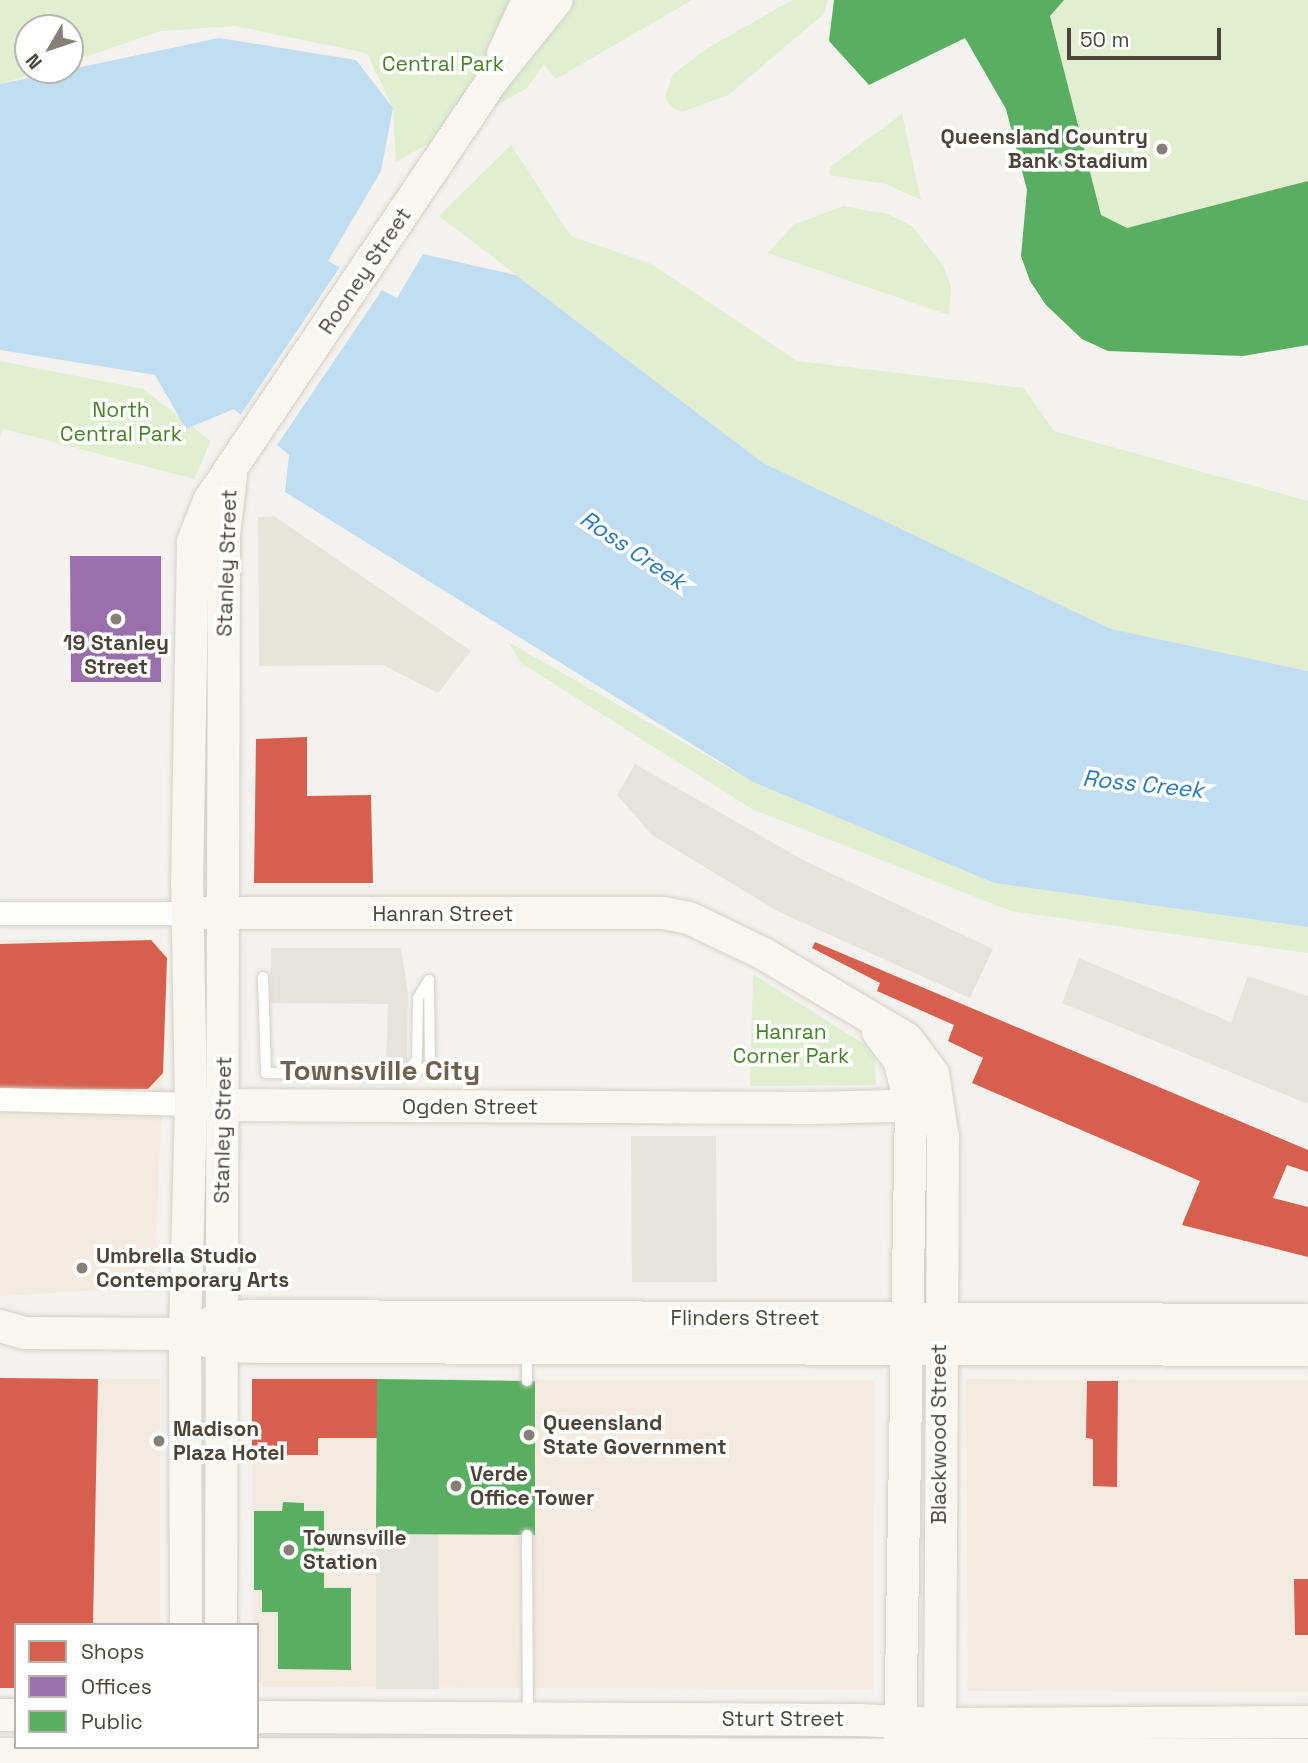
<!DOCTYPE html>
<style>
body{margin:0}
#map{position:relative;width:1308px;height:1763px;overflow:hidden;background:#f4f2ee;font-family:"Space Grotesk",sans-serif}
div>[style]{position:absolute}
.residential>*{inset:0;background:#e7e4dc}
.commercial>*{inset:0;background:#f3ebdf}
.green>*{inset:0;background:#e1eecf}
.parking>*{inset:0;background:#e6e3df}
.water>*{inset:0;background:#c0ddf1}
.pier>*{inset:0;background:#f4f2ee}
.shops>*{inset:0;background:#d6604d}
.offices>*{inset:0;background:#9970ab}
.public>*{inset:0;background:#5aae61}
.roads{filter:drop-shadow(0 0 2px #d2d0cb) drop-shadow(0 0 2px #d2d0cb)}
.lane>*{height:10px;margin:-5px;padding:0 5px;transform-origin:5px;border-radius:5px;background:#fdfdfc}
.street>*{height:23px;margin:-11.5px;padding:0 11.5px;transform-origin:11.5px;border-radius:11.5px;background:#fdfdfc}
.secondary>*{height:32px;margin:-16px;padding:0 16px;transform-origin:16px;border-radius:16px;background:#f7f6f1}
.dots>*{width:19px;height:19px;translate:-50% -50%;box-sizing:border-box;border:4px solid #fff;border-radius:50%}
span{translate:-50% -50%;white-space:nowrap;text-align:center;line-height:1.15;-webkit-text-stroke:7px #fff;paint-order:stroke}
.park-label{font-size:21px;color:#4a7f2a}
.poi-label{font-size:21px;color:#4b4439;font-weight:700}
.right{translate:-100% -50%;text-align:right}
.left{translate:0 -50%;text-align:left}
.street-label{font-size:21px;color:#4b4439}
.water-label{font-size:23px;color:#2e7ab2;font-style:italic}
.district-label{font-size:28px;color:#6e6250;font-weight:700}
.legend{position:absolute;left:14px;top:1623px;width:245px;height:126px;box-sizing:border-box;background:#fff;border:2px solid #b7b4b0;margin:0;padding:9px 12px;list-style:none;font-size:21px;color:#4b4439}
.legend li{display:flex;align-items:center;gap:14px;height:35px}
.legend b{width:35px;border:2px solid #b7b4b0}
.north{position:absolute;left:14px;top:14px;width:70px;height:70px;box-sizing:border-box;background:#fff;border:2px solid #b7b4b0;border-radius:50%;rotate:231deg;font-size:19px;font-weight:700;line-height:28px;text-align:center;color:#4b4439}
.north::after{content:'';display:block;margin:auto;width:24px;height:32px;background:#868178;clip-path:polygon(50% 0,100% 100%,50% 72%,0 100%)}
.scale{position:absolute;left:1067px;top:28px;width:154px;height:32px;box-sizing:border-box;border:4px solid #4b4439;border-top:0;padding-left:9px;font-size:21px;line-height:24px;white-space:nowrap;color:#4b4439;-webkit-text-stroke:5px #fff;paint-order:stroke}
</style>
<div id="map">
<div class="residential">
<div style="clip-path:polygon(274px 516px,471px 651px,438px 693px,383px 665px,259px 666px,258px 517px)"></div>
</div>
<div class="commercial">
<div style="clip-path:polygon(152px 939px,168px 957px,154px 1287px,0 1296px,0 940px)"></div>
<div style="clip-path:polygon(0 1378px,160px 1379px,160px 1625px,16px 1625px,16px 1688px,0 1688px)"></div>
<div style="clip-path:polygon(252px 1379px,875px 1380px,873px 1689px,263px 1687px,257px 1678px,257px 1625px,253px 1625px)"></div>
<div style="clip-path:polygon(966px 1379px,1308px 1380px,1308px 1692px,968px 1691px)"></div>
</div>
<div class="green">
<div style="clip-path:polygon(0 0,692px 0,556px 79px,544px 64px,527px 88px,396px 162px,393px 108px,367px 53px,235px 26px,161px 31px,70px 62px,70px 28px,28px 28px,28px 70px,45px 70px,0 84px)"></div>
<div style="clip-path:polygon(792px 0,828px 0,823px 15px,728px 95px,682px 112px,670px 106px,665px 97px,673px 74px,708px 48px)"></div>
<div style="clip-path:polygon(834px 0,1308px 0,1308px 345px,1243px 356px,1108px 351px,1082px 339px,1046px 305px,1030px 281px,1021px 256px,1027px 190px,1006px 109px,966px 38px,924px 55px,869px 85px,829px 41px)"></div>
<div style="clip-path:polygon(902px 114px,921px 200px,886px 184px,829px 175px,830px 167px)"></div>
<div style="clip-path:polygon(511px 145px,571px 236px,651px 264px,797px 361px,1024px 388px,1054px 431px,1308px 501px,1308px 671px,1111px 629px,763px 463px,439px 216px)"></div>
<div style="clip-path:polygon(843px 206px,888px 214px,912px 226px,943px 265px,951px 287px,949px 315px,768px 253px,793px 225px)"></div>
<div style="clip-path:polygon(0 361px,143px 389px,211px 441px,194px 479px,4px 429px,0 437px)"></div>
<div style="clip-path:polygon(508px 642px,753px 782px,994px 883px,1308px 927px,1308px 953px,1011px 911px,752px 809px,521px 663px)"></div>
<div style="clip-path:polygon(753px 974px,875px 1051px,876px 1085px,750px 1086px)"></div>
</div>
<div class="parking">
<div style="clip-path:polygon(635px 764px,805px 861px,993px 949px,970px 998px,779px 912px,652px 835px,617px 795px)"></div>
<div style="clip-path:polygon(271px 948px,401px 948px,408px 993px,407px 1062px,386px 1062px,388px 1004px,270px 1003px)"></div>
<div style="clip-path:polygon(1079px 958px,1231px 1022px,1248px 976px,1308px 996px,1308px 1104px,1062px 1003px)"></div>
<div style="clip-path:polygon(631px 1136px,716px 1136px,717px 1282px,632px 1282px)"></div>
<div style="clip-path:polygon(376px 1534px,438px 1534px,439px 1689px,376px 1689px)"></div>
</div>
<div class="water">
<div style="clip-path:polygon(219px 38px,356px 60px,393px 108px,381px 171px,328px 261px,397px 298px,423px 254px,516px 275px,763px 463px,1111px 629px,1308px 671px,1308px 927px,994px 883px,753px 782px,285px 492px,289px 455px,234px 409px,186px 429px,155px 375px,0 350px,0 84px)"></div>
</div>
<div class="pier">
<div style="clip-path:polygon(342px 264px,384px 287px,275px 448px,239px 417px)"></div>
</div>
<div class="shops">
<div style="clip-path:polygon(307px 737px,307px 796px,371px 795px,373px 883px,254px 883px,256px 739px)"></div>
<div style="clip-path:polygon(151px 940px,167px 958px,163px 1073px,148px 1089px,0 1089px,0 944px)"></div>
<div style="clip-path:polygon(815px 942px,1308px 1150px,1308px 1172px,1287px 1165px,1273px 1198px,1308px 1207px,1308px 1257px,1182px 1225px,1200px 1181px,972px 1083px,983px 1058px,948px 1041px,954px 1025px,877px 991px,880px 983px,812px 948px)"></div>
<div style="clip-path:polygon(0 1378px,98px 1379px,93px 1625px,16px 1625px,16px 1688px,0 1688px)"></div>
<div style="clip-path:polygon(252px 1379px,377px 1379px,377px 1438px,318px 1438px,318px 1455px,252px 1455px)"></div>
<div style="clip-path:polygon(1087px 1381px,1118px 1381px,1117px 1487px,1093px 1486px,1093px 1439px,1086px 1438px)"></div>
<div style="clip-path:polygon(1294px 1579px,1308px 1579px,1308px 1635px,1295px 1635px)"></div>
</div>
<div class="offices">
<div style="clip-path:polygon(70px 556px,161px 556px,161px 682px,71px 682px)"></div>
</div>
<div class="public">
<div style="clip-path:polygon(1064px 0,1050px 16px,1101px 215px,1127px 228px,1308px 181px,1308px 345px,1243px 356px,1108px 351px,1082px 339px,1046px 305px,1030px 281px,1021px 256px,1027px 190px,1006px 109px,965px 38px,869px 85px,829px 41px,834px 0)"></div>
<div style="clip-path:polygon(377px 1379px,535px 1381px,535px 1535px,376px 1534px)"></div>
<div style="clip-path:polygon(283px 1502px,304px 1503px,304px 1511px,324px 1511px,324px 1588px,351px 1588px,351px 1670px,278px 1669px,278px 1612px,262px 1612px,262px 1590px,254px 1590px,254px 1511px,282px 1511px)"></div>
</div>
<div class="roads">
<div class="lane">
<div style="left:263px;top:977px;width:96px;rotate:88.2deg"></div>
<div style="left:266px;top:1073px;width:136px;rotate:1.3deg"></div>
<div style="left:402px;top:1076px;width:22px;rotate:-47deg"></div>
<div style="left:417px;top:1060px;width:62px;rotate:-89.1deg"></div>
<div style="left:418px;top:998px;width:21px;rotate:-59deg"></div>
<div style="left:405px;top:1075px;width:27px;rotate:-20deg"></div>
<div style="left:430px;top:1066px;width:86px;rotate:-90.7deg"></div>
<div style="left:527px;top:1381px;width:31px;rotate:-90deg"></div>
<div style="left:527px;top:1535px;width:179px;rotate:89.7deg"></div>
</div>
<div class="street">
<div style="left:0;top:913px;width:187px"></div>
<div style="left:0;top:1099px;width:191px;rotate:1.5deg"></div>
</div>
<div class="secondary">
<div style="left:503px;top:54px;width:60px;rotate:-65.2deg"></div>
<div style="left:187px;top:913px;width:476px"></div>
<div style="left:663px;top:913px;width:26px;rotate:11deg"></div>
<div style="left:689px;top:918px;width:83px;rotate:25.6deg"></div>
<div style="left:764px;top:954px;width:166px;rotate:30.7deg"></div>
<div style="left:907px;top:1039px;width:44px;rotate:53.4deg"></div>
<div style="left:933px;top:1074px;width:65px;rotate:81.1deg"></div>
<div style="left:943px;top:1138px;width:625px;rotate:90.28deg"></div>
<div style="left:878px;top:1032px;width:35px;rotate:53deg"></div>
<div style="left:899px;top:1060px;width:47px;rotate:75.1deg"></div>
<div style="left:911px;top:1105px;width:635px;rotate:90.99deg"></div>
<div style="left:203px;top:1105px;width:608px;rotate:0.28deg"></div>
<div style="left:811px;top:1108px;width:121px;rotate:-1.4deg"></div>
<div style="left:205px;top:1325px;width:20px;rotate:-24deg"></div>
<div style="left:223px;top:1317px;width:25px;rotate:-2deg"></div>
<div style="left:248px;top:1316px;width:1060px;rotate:0.22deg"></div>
<div style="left:0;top:1326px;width:26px;rotate:16deg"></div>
<div style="left:25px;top:1333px;width:160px;rotate:0.4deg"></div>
<div style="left:185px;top:1334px;width:39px;rotate:18deg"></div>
<div style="left:222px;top:1346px;width:43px;rotate:1.3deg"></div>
<div style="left:265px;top:1347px;width:1043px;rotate:0.16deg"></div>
<div style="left:186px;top:1625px;width:291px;rotate:-90.2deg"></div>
<div style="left:185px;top:1334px;width:230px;rotate:-88.5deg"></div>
<div style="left:191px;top:1104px;width:220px;rotate:-91deg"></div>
<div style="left:187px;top:884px;width:342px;rotate:-89deg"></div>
<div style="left:193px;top:542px;width:44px;rotate:-68.7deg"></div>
<div style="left:209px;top:501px;width:510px;rotate:-56.03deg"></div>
<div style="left:494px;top:78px;width:100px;rotate:-51.1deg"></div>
<div style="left:221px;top:1625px;width:1091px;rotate:-89.84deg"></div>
<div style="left:224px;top:534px;width:58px;rotate:-83.1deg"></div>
<div style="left:0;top:1715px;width:16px"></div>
<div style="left:257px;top:1717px;width:602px;rotate:0.29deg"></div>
<div style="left:859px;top:1720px;width:80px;rotate:2.9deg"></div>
<div style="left:939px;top:1724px;width:369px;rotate:-0.3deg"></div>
<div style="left:0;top:1754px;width:1308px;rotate:0.04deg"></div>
</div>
</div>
<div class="dots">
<div style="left:1162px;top:149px;background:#868178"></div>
<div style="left:116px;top:619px;background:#868178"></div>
<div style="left:82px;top:1268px;background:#868178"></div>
<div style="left:529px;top:1435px;background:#868178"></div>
<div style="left:159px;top:1441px;background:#868178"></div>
<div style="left:456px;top:1486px;background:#868178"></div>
<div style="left:289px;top:1550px;background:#868178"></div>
</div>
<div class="park-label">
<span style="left:443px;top:64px">Central Park</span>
<span style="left:121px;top:422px">North<br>Central Park</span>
<span style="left:791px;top:1044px">Hanran<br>Corner Park</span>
</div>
<div class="poi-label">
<span class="right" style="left:1148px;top:149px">Queensland Country<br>Bank Stadium</span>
<span style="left:116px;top:655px">19 Stanley<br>Street</span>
<span class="left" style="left:96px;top:1268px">Umbrella Studio<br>Contemporary Arts</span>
<span class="left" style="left:543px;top:1435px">Queensland<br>State Government</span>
<span class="left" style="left:173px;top:1441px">Madison<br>Plaza Hotel</span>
<span class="left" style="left:470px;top:1486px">Verde<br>Office Tower</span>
<span class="left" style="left:303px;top:1550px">Townsville<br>Station</span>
</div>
<div class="street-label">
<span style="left:365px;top:271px;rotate:-56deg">Rooney Street</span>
<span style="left:227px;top:563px;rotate:-88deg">Stanley Street</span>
<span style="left:443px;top:914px">Hanran Street</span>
<span style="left:470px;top:1107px">Ogden Street</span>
<span style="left:223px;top:1130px;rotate:-89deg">Stanley Street</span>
<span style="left:745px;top:1318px">Flinders Street</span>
<span style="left:939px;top:1434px;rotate:-90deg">Blackwood Street</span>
<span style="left:783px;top:1719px">Sturt Street</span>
</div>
<div class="water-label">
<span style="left:633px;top:550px;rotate:34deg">Ross Creek</span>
<span style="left:1143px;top:784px;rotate:6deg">Ross Creek</span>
</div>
<div class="district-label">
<span style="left:380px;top:1070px">Townsville City</span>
</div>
<ul class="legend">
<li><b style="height:19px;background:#d6604d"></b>Shops</li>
<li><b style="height:19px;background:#9970ab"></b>Offices</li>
<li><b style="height:19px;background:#5aae61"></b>Public</li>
</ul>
<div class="north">N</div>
<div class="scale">50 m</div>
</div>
